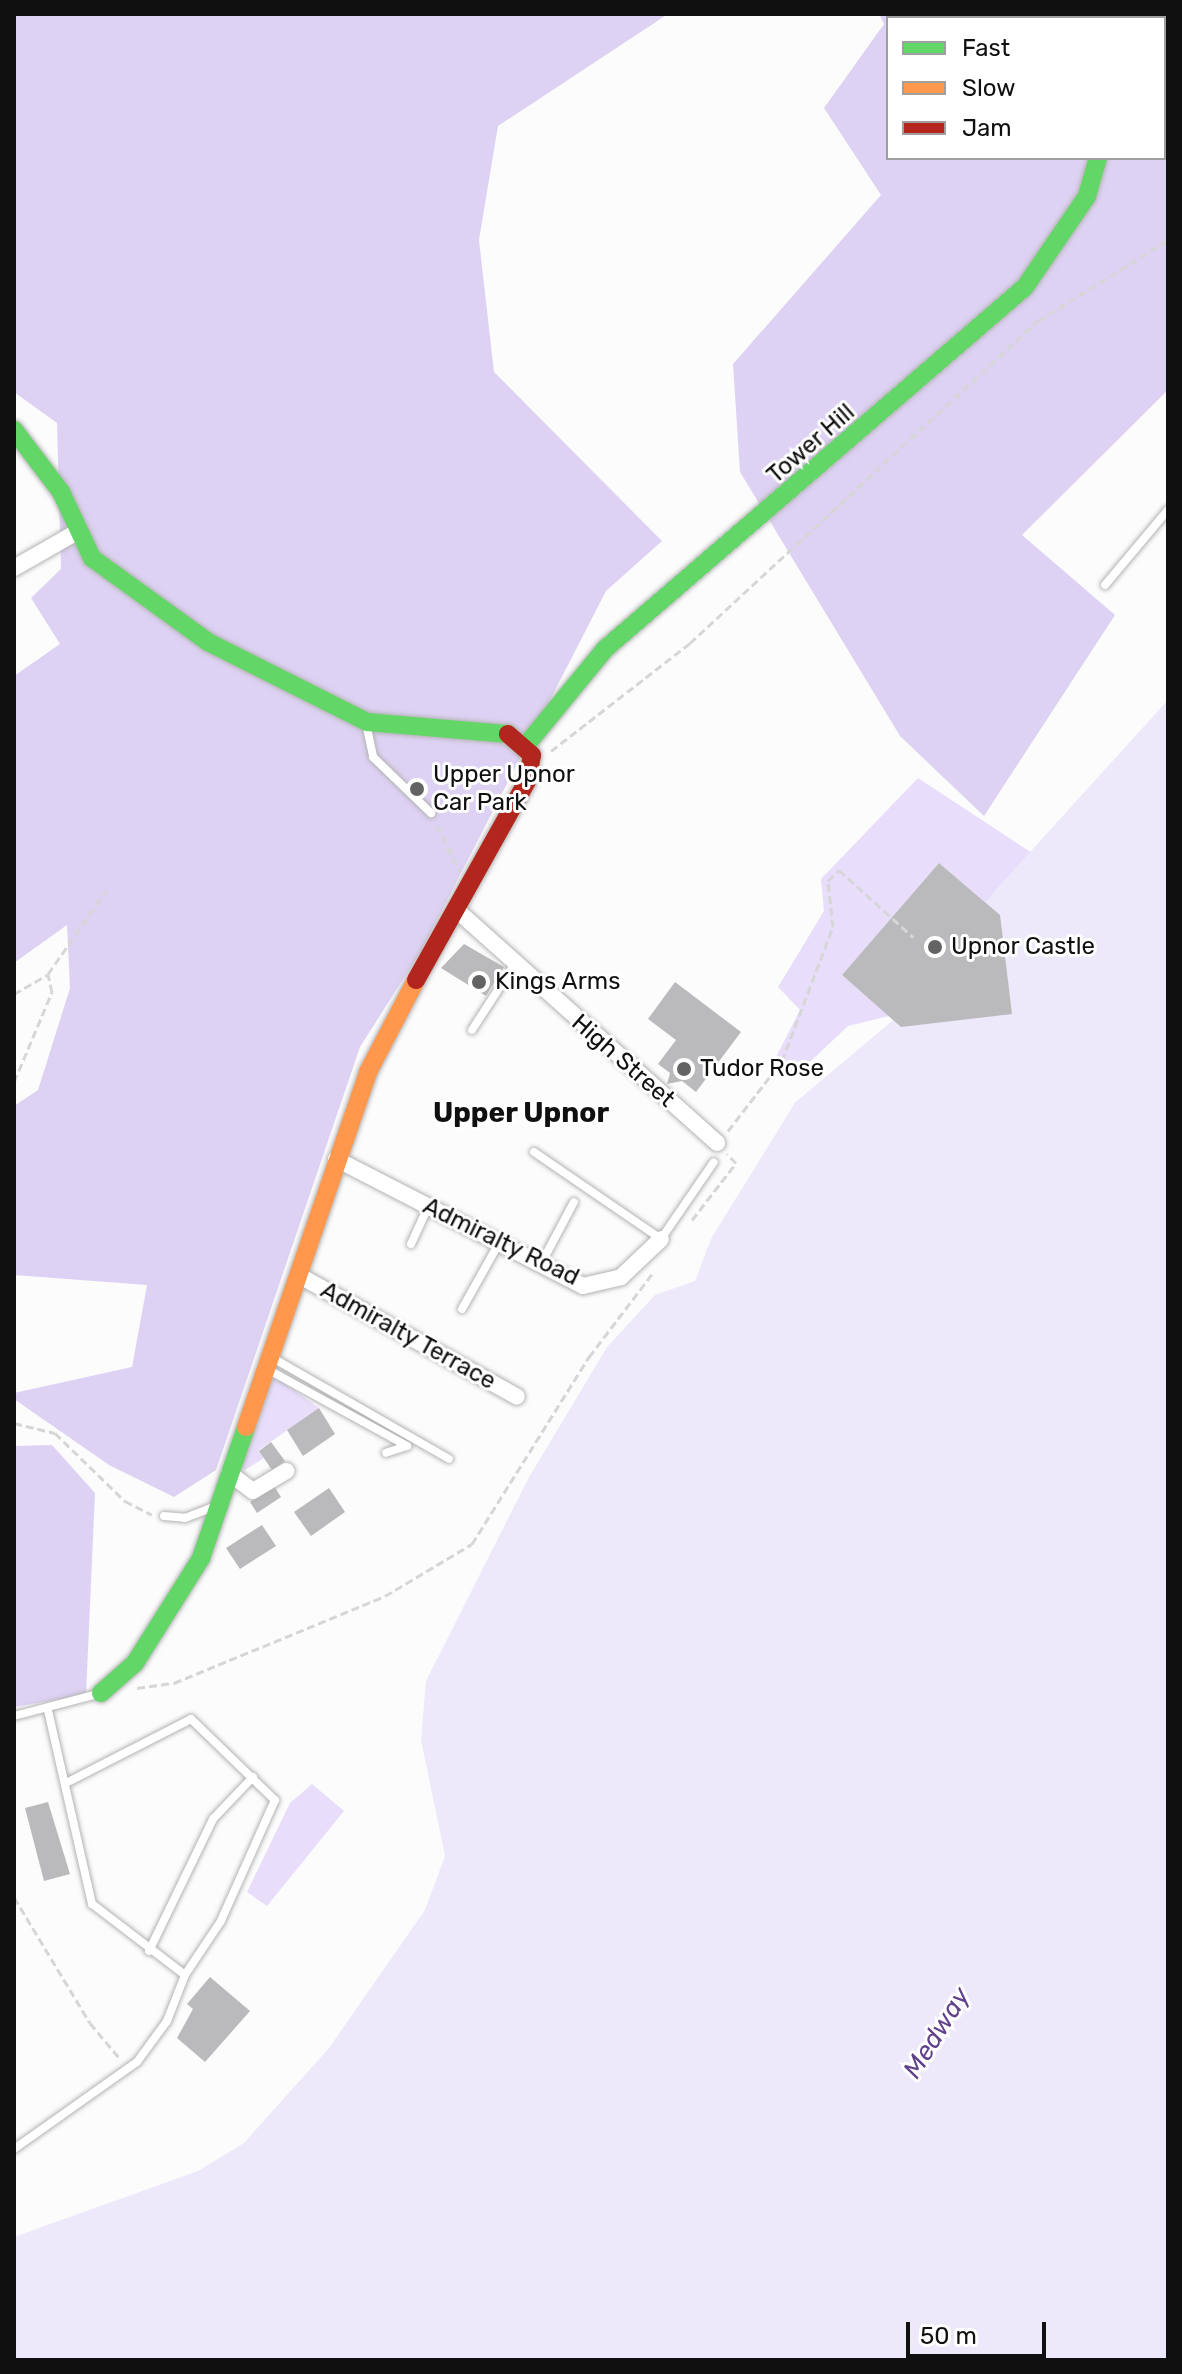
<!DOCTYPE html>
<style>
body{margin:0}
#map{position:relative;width:1182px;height:2374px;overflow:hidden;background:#fcfcfd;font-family:Rubik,sans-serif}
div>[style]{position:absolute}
.green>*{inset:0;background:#e8defc}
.forest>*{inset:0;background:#ded2f4}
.water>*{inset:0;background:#ede8fa}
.building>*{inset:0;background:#bab9bb}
.path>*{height:3px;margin-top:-1.5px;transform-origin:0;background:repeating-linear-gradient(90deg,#d6d6d7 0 8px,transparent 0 12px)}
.roads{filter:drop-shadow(0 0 2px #b3b3b4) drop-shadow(0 0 2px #b3b3b4)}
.lane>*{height:8px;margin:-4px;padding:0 4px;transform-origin:4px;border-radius:4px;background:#fff}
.street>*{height:16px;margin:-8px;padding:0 8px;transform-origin:8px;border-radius:8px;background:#fff}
.fast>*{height:18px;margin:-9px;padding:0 9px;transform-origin:9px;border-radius:9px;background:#63d668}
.slow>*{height:18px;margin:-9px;padding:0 9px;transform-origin:9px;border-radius:9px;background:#ff974d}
.jam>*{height:18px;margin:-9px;padding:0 9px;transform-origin:9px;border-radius:9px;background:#b3261e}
.dots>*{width:22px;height:22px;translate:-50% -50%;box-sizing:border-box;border:4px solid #fff;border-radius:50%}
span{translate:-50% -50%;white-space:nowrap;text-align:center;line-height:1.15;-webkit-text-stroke:6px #fff;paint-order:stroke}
.street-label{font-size:24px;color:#101011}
.poi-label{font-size:24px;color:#101011}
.left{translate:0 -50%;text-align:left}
.water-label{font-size:26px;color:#60418a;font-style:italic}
.quarter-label{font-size:28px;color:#101011;font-weight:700}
.frame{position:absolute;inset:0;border:16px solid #101011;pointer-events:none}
.legend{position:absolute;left:886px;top:16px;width:280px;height:144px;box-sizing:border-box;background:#fff;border:2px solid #9f9fa0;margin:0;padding:10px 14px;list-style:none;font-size:24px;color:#101011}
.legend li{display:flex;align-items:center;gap:16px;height:40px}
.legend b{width:40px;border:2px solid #9f9fa0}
.scale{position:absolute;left:906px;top:2322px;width:140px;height:36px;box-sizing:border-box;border:4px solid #101011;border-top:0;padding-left:10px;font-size:24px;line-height:28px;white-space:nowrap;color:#101011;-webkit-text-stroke:6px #fff;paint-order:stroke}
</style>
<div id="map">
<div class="green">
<div style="clip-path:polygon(1168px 700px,704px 1254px,795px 1103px,909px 1007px,986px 903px,939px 863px,842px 975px,889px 1016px,848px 1026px,795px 1076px,775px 1059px,800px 1010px,778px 987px,824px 911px,821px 879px,918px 778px,1032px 853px)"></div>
<div style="clip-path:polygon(276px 1377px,319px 1408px,259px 1450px,264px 1458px,245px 1470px,233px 1461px,265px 1383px)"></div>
<div style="clip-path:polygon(312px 1784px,344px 1811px,267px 1906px,247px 1892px,290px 1803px)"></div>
</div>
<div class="forest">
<div style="clip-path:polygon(14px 14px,668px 14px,498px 126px,479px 240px,494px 372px,662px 541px,606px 591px,421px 951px,360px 1047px,216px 1470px,174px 1497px,109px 1465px,14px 1399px,14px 1393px,132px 1367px,147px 1285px,14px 1275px,14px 1106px,38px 1090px,70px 988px,67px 925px,14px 963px,14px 676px,60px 644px,31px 598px,61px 569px,57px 423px,14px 392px)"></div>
<div style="clip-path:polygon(evenodd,879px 14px,1168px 14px,1168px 390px,1022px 535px,1115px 615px,984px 816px,900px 736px,740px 472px,733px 364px,881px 195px,824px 108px,884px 24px,879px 14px,888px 18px,1164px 18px,1164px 158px,888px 158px,888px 18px)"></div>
<div style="clip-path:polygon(52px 1445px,95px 1493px,86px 1695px,14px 1707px,14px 1446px)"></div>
</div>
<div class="water">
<div style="clip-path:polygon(1168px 700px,1168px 2360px,14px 2360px,14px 2237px,198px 2171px,244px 2143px,329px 2048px,425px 1910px,445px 1856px,421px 1740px,426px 1681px,528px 1479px,607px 1347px,655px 1295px,695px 1281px,712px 1237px,795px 1103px,909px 1007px,991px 895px)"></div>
</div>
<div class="building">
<div style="clip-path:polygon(939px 863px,1000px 915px,1012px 1014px,901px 1027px,842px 975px)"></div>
<div style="clip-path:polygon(464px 944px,504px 967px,486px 996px,441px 968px)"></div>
<div style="clip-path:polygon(675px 982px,741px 1032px,696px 1092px,682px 1081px,667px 1084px,670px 1073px,658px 1064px,676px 1040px,648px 1019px)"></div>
<div style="clip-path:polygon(319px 1408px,335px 1434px,303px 1456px,287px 1430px)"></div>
<div style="clip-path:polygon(271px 1442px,285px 1461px,272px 1470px,259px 1451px)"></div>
<div style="clip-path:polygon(274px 1486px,281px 1497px,257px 1513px,250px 1502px)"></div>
<div style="clip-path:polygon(329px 1488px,345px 1512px,311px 1536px,294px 1512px)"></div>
<div style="clip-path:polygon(262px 1525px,276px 1546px,240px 1569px,226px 1548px)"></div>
<div style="clip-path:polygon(48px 1802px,70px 1874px,44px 1881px,25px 1808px)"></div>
<div style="clip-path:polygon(210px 1977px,250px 2011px,205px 2062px,177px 2038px,193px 2009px,187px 2004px)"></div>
</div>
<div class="path">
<div style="left:551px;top:751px;width:176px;rotate:-37.8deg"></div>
<div style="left:690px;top:643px;width:474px;rotate:-42.8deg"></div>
<div style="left:1038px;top:321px;width:153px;rotate:-31.9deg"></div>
<div style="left:437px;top:825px;width:52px;rotate:63.9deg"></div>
<div style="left:14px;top:994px;width:39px;rotate:-30deg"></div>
<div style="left:14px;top:1082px;width:98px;rotate:-67.1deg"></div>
<div style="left:52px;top:992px;width:18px;rotate:-103deg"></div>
<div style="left:48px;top:974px;width:101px;rotate:-55.1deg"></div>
<div style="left:728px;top:1131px;width:88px;rotate:-52.4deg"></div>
<div style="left:782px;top:1061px;width:143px;rotate:-69.2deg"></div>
<div style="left:833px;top:927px;width:46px;rotate:-96.2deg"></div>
<div style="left:828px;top:881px;width:16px;rotate:-45deg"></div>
<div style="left:839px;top:870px;width:100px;rotate:42.2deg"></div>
<div style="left:692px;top:1220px;width:72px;rotate:-52.3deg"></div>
<div style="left:736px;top:1163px;width:13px;rotate:-135deg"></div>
<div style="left:14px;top:1423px;width:42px;rotate:13.7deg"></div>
<div style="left:55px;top:1433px;width:98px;rotate:44.2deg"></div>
<div style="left:125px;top:1501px;width:30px;rotate:27deg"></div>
<div style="left:137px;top:1688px;width:37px;rotate:-8deg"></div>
<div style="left:174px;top:1683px;width:228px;rotate:-22.4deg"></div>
<div style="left:385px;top:1596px;width:101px;rotate:-30.9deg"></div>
<div style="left:472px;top:1544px;width:221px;rotate:-58deg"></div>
<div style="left:589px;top:1357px;width:104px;rotate:-52.8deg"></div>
<div style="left:14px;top:1897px;width:147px;rotate:58.9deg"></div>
<div style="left:90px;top:2023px;width:48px;rotate:50deg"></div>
</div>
<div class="roads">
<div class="lane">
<div style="left:1105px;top:585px;width:98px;rotate:-50deg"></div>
<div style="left:366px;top:723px;width:35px;rotate:78deg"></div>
<div style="left:373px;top:757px;width:81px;rotate:44deg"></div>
<div style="left:472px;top:1030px;width:77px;rotate:-57.1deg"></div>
<div style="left:534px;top:1152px;width:154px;rotate:34.4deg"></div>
<div style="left:661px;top:1239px;width:93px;rotate:-55.5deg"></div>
<div style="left:411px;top:1244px;width:41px;rotate:-65.3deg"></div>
<div style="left:541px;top:1264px;width:70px;rotate:-62deg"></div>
<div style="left:462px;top:1309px;width:76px;rotate:-60.7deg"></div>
<div style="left:271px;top:1357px;width:205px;rotate:29.8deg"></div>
<div style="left:267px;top:1369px;width:160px;rotate:28.8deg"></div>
<div style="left:407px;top:1446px;width:22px;rotate:162deg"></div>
<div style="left:164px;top:1516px;width:21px;rotate:5deg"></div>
<div style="left:185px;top:1518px;width:30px;rotate:-21deg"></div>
<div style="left:14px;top:1716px;width:90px;rotate:-14.8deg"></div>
<div style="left:68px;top:1782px;width:138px;rotate:-27.1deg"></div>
<div style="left:191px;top:1719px;width:117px;rotate:44deg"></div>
<div style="left:275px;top:1800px;width:133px;rotate:114.1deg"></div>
<div style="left:221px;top:1921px;width:65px;rotate:123.7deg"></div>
<div style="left:149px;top:1951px;width:147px;rotate:-64.1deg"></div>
<div style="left:213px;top:1819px;width:58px;rotate:-46.4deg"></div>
<div style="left:14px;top:2149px;width:151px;rotate:-35.3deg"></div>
<div style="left:137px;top:2062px;width:51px;rotate:-53.8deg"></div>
<div style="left:167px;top:2021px;width:49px;rotate:-68.6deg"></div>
<div style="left:185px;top:1975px;width:117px;rotate:-142.6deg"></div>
<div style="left:92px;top:1904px;width:198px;rotate:-102.8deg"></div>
</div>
<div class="street">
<div style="left:1123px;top:14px;width:4px;rotate:90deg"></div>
<div style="left:14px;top:568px;width:70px;rotate:-29.8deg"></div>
<div style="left:460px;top:913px;width:345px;rotate:41.8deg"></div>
<div style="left:336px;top:1159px;width:278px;rotate:27.2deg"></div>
<div style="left:583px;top:1286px;width:39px;rotate:-13deg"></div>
<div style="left:621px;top:1277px;width:55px;rotate:-43.5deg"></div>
<div style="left:300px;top:1276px;width:248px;rotate:29.1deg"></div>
<div style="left:229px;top:1473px;width:30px;rotate:37deg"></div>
<div style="left:253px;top:1491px;width:39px;rotate:-31deg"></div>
</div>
<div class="fast">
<div style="left:14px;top:430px;width:78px;rotate:52.8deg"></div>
<div style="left:61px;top:492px;width:73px;rotate:64.8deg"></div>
<div style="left:92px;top:558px;width:143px;rotate:35.9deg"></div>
<div style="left:208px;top:642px;width:178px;rotate:26.7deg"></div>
<div style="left:367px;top:722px;width:142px;rotate:4.9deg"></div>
<div style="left:527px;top:744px;width:123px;rotate:-50.6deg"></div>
<div style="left:605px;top:649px;width:554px;rotate:-40.76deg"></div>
<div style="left:1025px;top:287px;width:110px;rotate:-55.7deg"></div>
<div style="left:1087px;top:196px;width:40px;rotate:-74deg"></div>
<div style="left:101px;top:1693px;width:45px;rotate:-41.4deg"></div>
<div style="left:135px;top:1663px;width:124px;rotate:-57.8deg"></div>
<div style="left:201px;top:1558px;width:139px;rotate:-71deg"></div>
</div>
<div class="slow">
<div style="left:246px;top:1427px;width:375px;rotate:-71deg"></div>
<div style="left:368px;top:1072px;width:104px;rotate:-62.4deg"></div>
</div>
<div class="jam">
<div style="left:416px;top:980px;width:228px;rotate:-60.8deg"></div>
<div style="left:527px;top:781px;width:26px;rotate:-79deg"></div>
<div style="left:532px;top:755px;width:32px;rotate:-139deg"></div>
</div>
</div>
<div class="dots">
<div style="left:417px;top:789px;background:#636364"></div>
<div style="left:935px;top:947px;background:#636364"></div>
<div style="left:479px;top:982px;background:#636364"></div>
<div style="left:684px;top:1069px;background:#636364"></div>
</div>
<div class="street-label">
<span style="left:811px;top:444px;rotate:-41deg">Tower Hill</span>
<span style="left:623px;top:1061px;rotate:41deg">High Street</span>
<span style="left:501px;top:1242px;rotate:26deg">Admiralty Road</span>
<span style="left:408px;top:1336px;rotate:29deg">Admiralty Terrace</span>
</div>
<div class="poi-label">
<span class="left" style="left:433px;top:789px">Upper Upnor<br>Car Park</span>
<span class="left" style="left:951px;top:947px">Upnor Castle</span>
<span class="left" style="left:495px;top:982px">Kings Arms</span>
<span class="left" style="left:700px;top:1069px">Tudor Rose</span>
</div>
<div class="water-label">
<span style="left:937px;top:2033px;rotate:-58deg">Medway</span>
</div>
<div class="quarter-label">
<span style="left:521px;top:1113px">Upper Upnor</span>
</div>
<div class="frame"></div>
<ul class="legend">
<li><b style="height:10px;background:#63d668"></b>Fast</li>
<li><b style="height:10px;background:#ff974d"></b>Slow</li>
<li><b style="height:10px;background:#b3261e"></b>Jam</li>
</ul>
<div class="scale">50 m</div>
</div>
